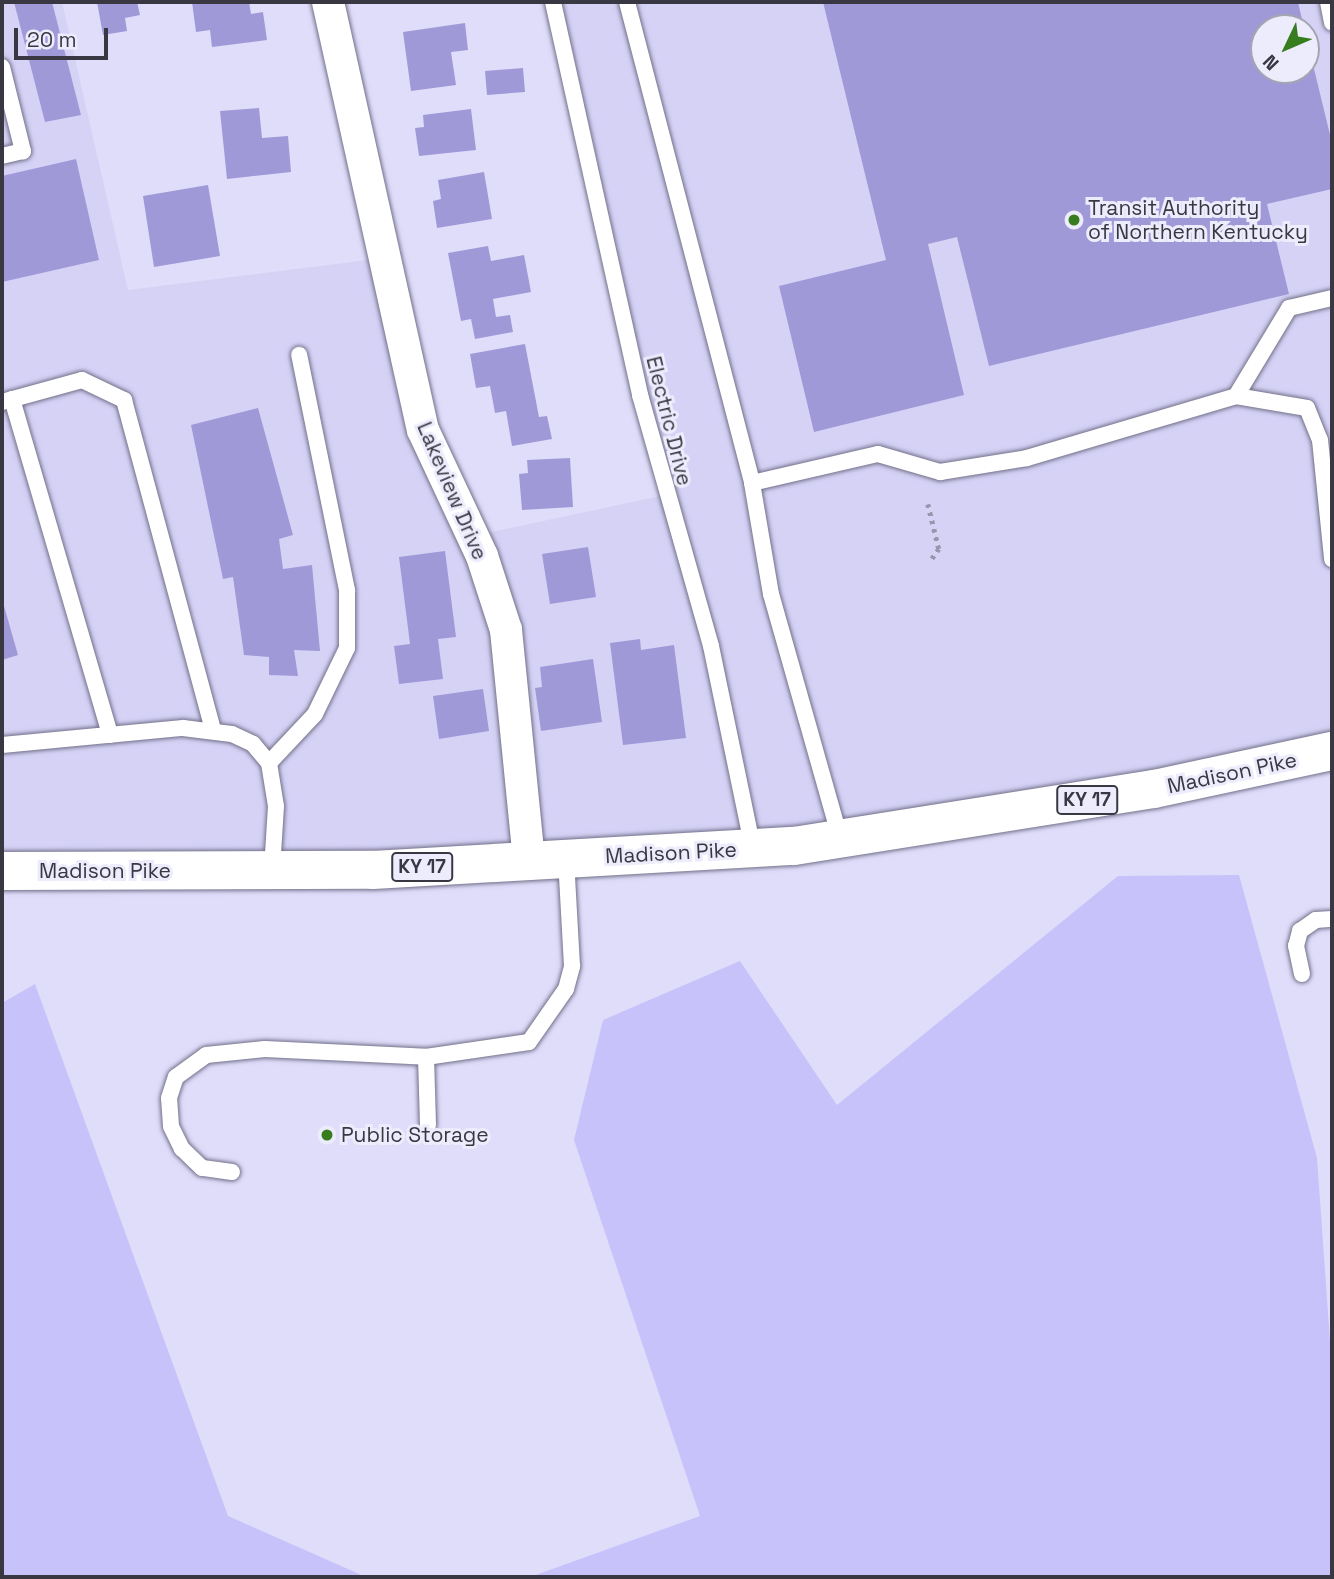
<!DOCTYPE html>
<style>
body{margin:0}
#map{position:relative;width:1334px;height:1579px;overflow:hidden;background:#dfddfa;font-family:"Space Grotesk",sans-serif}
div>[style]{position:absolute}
.built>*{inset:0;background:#d5d2f6}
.green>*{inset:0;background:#c7c2f9}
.building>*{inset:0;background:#a099d7}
.path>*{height:4.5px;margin-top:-2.25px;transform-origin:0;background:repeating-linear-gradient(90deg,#9896ac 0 3.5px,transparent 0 8.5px)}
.roads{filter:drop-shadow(0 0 2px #727089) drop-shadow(0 0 2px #727089)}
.service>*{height:16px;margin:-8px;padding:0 8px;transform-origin:8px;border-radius:8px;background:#fff}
.minor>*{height:32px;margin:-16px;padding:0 16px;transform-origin:16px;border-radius:16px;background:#fff}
.primary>*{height:38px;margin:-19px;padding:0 19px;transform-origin:19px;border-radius:19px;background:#fff}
.dots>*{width:19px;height:19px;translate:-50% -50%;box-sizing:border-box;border:4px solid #edecfd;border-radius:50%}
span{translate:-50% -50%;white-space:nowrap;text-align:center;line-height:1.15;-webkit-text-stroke:6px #edecfd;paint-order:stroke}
.shield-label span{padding:2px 5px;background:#edecfd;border:2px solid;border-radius:5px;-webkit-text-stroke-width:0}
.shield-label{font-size:19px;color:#383742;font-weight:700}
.poi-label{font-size:21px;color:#383742}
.left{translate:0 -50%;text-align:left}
.street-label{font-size:21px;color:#383742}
.frame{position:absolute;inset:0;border:4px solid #383742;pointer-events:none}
.north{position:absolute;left:1250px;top:14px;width:70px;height:70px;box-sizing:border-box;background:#edecfd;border:2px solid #a5a4b2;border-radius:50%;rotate:226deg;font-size:19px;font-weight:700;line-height:28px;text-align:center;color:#383742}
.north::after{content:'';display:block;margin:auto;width:24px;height:32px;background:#377c1f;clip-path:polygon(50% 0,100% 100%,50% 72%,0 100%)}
.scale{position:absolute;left:14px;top:28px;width:94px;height:32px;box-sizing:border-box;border:4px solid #383742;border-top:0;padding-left:9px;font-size:21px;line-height:24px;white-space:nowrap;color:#383742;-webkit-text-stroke:5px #edecfd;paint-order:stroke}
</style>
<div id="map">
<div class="built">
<div style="clip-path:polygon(evenodd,2px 2px,62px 2px,128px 290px,384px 258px,473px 536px,665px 495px,553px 2px,1332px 2px,1332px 751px,841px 841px,2px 871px,2px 2px,1264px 28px,1306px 28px,1306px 70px,1264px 70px,1264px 28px)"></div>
</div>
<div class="green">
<div style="clip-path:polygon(1239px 875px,1317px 1158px,1332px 1370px,1332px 1577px,530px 1577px,700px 1516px,574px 1140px,603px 1020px,740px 961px,837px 1105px,1118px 876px)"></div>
<div style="clip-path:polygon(35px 984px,228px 1516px,366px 1577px,2px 1577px,2px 1003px)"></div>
</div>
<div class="building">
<div style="clip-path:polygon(14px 2px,52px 2px,81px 115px,45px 122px)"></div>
<div style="clip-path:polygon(97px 2px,137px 2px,140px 15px,125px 18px,127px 31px,103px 35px)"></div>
<div style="clip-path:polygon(192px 2px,249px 2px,251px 14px,263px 12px,267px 40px,212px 47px,210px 30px,196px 32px)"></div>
<div style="clip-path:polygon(823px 2px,1298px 2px,1304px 28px,1264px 28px,1264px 70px,1306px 70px,1307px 40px,1332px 143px,1332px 189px,1267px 204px,1289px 294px,989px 366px,957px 237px,928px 244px,964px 395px,814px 432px,779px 286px,886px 260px)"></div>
<div style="clip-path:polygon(465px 23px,468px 50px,451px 52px,456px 85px,411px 91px,403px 32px)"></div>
<div style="clip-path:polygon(523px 68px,525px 92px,487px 95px,485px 71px)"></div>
<div style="clip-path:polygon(259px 108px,262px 138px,288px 136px,291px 172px,227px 179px,220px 111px)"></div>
<div style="clip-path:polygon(471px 109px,476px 150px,419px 156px,415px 128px,424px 127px,423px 115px)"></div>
<div style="clip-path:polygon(76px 159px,99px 260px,2px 282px,2px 176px)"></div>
<div style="clip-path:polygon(484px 172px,492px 219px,437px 228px,433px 201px,441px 199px,438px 180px)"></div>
<div style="clip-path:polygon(208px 185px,220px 256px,154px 267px,143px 196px)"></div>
<div style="clip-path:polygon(488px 246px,491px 261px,524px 255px,531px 292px,493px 299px,496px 317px,510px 315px,513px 332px,475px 339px,471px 319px,461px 321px,448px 253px)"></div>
<div style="clip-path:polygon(525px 344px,539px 417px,547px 416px,552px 439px,512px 446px,506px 411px,495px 413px,490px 386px,476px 388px,470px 354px)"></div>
<div style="clip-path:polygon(258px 408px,293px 535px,279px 539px,283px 569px,312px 565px,320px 651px,294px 650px,298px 676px,269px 675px,269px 657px,244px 655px,233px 577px,223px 579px,191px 425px)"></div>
<div style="clip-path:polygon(570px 458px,573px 507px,522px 510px,519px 474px,528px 473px,527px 460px)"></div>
<div style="clip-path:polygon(588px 547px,596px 597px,550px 604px,542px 554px)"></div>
<div style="clip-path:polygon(445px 551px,456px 637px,438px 639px,443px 679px,399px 684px,394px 646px,410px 644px,399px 557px)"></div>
<div style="clip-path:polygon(2px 599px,18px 655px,2px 660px)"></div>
<div style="clip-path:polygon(640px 639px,641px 650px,674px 645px,686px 738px,623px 745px,610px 643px)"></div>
<div style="clip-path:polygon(593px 659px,602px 722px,541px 731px,535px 688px,542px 687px,540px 667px)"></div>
<div style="clip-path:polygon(483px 689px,489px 731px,439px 739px,433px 696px)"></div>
</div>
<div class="path">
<div style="left:928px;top:504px;width:46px;rotate:76.3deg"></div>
<div style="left:939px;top:549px;width:12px;rotate:125deg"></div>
</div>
<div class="roads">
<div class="service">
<div style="left:553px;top:2px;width:403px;rotate:77.5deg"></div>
<div style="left:640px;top:395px;width:261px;rotate:74.2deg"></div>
<div style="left:711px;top:646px;width:207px;rotate:78.3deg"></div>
<div style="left:627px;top:2px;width:497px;rotate:75.4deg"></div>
<div style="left:752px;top:483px;width:113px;rotate:80.3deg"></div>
<div style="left:771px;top:594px;width:254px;rotate:74.2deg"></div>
<div style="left:1328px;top:2px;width:21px;rotate:79deg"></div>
<div style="left:2px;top:67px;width:87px;rotate:76deg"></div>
<div style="left:23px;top:151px;width:22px;rotate:167deg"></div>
<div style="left:1236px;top:396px;width:72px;rotate:9.6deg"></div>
<div style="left:1307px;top:408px;width:35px;rotate:68deg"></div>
<div style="left:1320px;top:440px;width:120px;rotate:84.2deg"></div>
<div style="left:12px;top:399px;width:350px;rotate:73.7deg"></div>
<div style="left:2px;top:402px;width:83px;rotate:-15.4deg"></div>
<div style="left:82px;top:380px;width:47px;rotate:25.5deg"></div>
<div style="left:124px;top:400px;width:342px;rotate:74.9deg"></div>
<div style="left:752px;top:483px;width:129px;rotate:-13deg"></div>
<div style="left:878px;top:454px;width:65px;rotate:16.2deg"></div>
<div style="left:940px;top:472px;width:88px;rotate:-9.1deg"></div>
<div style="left:1027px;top:458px;width:218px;rotate:-16.5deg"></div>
<div style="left:1236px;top:396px;width:103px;rotate:-58.9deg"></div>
<div style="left:1289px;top:308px;width:44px;rotate:-13.1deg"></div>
<div style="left:2px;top:745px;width:182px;rotate:-5.4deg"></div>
<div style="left:183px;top:728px;width:49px;rotate:7deg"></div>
<div style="left:232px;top:734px;width:23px;rotate:25deg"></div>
<div style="left:253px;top:744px;width:25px;rotate:50deg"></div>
<div style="left:269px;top:763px;width:44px;rotate:80.8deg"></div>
<div style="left:276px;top:806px;width:64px;rotate:93.6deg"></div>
<div style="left:269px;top:763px;width:67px;rotate:-46.8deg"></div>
<div style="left:315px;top:714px;width:73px;rotate:-64.1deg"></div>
<div style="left:347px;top:648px;width:58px;rotate:-90deg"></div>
<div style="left:347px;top:590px;width:240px;rotate:-101.5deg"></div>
<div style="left:1302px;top:974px;width:29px;rotate:-102deg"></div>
<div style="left:1296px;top:946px;width:16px;rotate:-75deg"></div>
<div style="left:1300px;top:931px;width:19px;rotate:-35deg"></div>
<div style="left:1316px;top:920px;width:16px;rotate:-4deg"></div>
<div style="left:426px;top:1057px;width:68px;rotate:88.3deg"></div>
<div style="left:232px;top:1172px;width:30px;rotate:-172deg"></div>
<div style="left:202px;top:1168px;width:28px;rotate:-136deg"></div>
<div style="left:182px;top:1149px;width:25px;rotate:-116deg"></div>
<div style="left:171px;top:1126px;width:28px;rotate:-94deg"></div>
<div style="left:169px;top:1098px;width:22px;rotate:-72deg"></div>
<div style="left:176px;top:1077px;width:37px;rotate:-36deg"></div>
<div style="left:206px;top:1055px;width:59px;rotate:-5.8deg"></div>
<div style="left:265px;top:1049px;width:161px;rotate:2.8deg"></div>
<div style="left:426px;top:1057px;width:104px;rotate:-8.3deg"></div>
<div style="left:529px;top:1042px;width:65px;rotate:-55.1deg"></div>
<div style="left:566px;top:989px;width:24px;rotate:-75deg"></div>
<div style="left:572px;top:966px;width:108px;rotate:-93.2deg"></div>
</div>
<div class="minor">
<div style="left:328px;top:2px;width:438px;rotate:77.5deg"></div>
<div style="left:423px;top:430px;width:139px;rotate:64.9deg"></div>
<div style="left:482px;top:556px;width:78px;rotate:72deg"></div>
<div style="left:506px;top:630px;width:231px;rotate:84.3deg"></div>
</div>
<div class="primary">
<div style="left:2px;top:871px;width:371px;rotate:-0.2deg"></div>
<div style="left:373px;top:870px;width:422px;rotate:-3.3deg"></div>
<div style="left:794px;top:846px;width:364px;rotate:-9deg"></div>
<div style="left:1154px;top:789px;width:182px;rotate:-12.1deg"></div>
</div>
</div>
<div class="dots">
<div style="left:1074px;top:220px;background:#377c1f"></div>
<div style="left:327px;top:1135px;background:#377c1f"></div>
</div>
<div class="shield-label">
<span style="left:1087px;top:800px">KY 17</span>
<span style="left:422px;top:867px">KY 17</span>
</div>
<div class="poi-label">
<span class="left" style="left:1088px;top:220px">Transit Authority<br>of Northern Kentucky</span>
<span class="left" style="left:341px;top:1135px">Public Storage</span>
</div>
<div class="street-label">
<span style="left:669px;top:421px;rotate:76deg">Electric Drive</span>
<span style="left:452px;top:491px;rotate:67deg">Lakeview Drive</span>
<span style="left:1232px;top:773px;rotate:-12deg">Madison Pike</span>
<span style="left:671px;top:853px;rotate:-3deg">Madison Pike</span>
<span style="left:105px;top:871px">Madison Pike</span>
</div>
<div class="frame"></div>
<div class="north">N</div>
<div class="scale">20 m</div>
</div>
